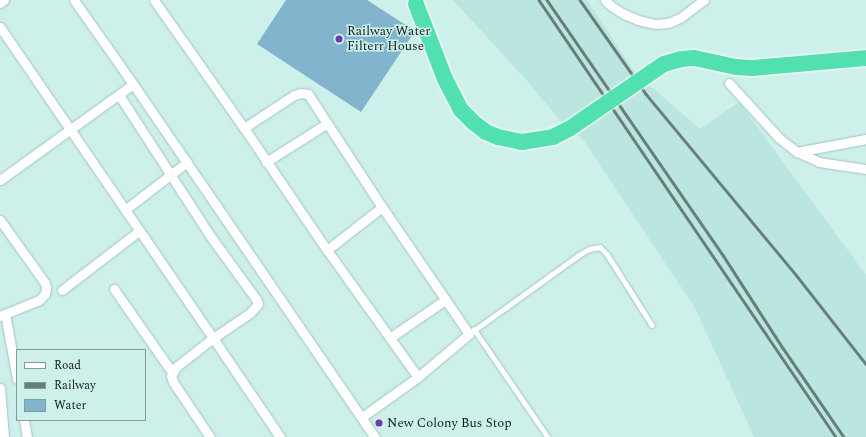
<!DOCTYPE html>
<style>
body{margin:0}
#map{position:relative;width:866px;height:437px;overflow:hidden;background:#cef0eb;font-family:Spectral,serif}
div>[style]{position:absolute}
.built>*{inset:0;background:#bbe6e0}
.water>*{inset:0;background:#82b4ce}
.roads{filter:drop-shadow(0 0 1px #a4c4c0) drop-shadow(0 0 1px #a4c4c0)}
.service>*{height:4.5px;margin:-2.25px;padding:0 2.25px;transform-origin:2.25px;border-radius:2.25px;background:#fff}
.minor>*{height:9px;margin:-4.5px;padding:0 4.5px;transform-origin:4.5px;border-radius:4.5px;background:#fff}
.rail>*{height:2.5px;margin:-1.25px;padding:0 1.25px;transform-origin:1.25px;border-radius:1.25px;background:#677e7b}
.bridges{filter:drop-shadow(0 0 1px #fff) drop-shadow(0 0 1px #fff)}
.trunk-bridge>*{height:16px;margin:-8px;padding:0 8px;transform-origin:8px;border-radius:8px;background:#52e0b0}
.dots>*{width:11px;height:11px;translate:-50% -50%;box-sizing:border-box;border:2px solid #cef0eb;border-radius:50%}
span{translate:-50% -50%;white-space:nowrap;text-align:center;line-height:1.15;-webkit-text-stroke:3px #cef0eb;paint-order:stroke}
.poi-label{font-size:13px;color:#101d1b}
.left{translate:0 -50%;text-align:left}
.legend{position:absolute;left:16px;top:349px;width:130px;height:72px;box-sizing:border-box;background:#cef0eb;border:1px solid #829c98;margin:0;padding:5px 7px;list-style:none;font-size:12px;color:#101d1b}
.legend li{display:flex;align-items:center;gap:8px;height:20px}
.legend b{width:20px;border:1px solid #829c98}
</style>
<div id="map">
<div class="built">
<div style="clip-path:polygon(453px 0,587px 0,635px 73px,700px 129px,739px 102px,866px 275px,866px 437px,754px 437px,695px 308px,584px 141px,566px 122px,563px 124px,528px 82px)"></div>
</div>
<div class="water">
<div style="clip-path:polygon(286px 0,367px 0,415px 31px,361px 112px,257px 44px)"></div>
</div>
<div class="roads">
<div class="service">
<div style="left:474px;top:329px;width:131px;rotate:55.6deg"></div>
<div style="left:469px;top:334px;width:135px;rotate:-35.7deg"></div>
<div style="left:579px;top:255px;width:12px;rotate:-31deg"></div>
<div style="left:589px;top:249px;width:11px;rotate:-10deg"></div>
<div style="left:600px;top:247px;width:10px;rotate:45deg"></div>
<div style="left:607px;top:254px;width:84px;rotate:57.6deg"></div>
</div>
<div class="minor">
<div style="left:74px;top:0;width:103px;rotate:54.9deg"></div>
<div style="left:154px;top:0;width:156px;rotate:54.9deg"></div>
<div style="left:244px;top:128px;width:148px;rotate:55.8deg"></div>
<div style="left:327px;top:250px;width:156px;rotate:54.4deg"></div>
<div style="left:605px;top:0;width:8px;rotate:45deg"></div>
<div style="left:611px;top:6px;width:15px;rotate:32deg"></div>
<div style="left:624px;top:14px;width:15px;rotate:23deg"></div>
<div style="left:638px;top:20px;width:18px;rotate:13deg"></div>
<div style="left:656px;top:24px;width:12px;rotate:-5deg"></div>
<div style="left:668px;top:23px;width:13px;rotate:-23deg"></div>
<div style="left:680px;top:18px;width:30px;rotate:-37deg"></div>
<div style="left:0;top:3px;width:5px;rotate:-37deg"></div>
<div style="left:0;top:27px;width:377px;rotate:55.6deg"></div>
<div style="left:213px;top:338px;width:47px;rotate:141.9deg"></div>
<div style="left:176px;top:367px;width:10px;rotate:119deg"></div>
<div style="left:171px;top:376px;width:6px;rotate:72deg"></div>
<div style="left:173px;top:382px;width:66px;rotate:56.1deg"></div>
<div style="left:729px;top:83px;width:74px;rotate:47.7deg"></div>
<div style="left:779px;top:138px;width:23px;rotate:38deg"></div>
<div style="left:797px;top:152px;width:24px;rotate:24deg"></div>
<div style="left:819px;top:162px;width:48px;rotate:8.5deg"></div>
<div style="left:119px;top:95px;width:169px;rotate:57.1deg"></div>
<div style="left:211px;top:237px;width:77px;rotate:54deg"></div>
<div style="left:256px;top:299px;width:5px;rotate:68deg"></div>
<div style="left:258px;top:304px;width:12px;rotate:132deg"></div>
<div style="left:250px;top:313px;width:45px;rotate:146deg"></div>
<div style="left:213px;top:338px;width:120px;rotate:55.9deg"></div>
<div style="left:244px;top:128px;width:60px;rotate:-33.4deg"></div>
<div style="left:294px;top:95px;width:7px;rotate:-16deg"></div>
<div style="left:301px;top:93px;width:7px;rotate:8deg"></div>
<div style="left:308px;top:94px;width:135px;rotate:56.8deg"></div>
<div style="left:382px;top:207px;width:154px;rotate:55.6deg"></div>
<div style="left:469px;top:334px;width:67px;rotate:139.9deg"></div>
<div style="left:418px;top:377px;width:69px;rotate:144.5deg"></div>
<div style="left:797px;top:152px;width:70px;rotate:-10.7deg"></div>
<div style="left:266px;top:162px;width:71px;rotate:-32.3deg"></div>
<div style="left:0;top:180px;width:164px;rotate:-35.8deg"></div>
<div style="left:133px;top:84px;width:428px;rotate:55.6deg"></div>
<div style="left:126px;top:209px;width:77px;rotate:-37.6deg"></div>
<div style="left:0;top:220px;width:77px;rotate:54.5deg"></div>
<div style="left:45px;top:283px;width:5px;rotate:79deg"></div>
<div style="left:46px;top:288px;width:6px;rotate:99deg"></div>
<div style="left:45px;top:294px;width:8px;rotate:135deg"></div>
<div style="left:39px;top:300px;width:42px;rotate:157.7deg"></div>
<div style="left:327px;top:250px;width:70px;rotate:-38deg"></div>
<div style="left:114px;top:289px;width:101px;rotate:55.1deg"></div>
<div style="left:62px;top:290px;width:97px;rotate:-37.5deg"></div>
<div style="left:5px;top:314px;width:66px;rotate:79.5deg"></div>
<div style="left:391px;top:337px;width:65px;rotate:-34.4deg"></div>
<div style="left:0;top:388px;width:49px;rotate:85.3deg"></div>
<div style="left:24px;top:420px;width:17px;rotate:80deg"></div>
</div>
</div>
<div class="rail">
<div style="left:539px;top:0;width:528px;rotate:55.8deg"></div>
<div style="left:547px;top:0;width:310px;rotate:55.4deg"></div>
<div style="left:723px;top:255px;width:111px;rotate:57.2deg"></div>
<div style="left:783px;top:348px;width:108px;rotate:55.6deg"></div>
<div style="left:580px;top:0;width:115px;rotate:54.9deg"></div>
<div style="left:646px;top:94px;width:236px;rotate:50.3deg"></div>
<div style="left:797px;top:276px;width:112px;rotate:51.9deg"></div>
</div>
<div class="bridges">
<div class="trunk-bridge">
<div style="left:416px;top:4px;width:80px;rotate:68.9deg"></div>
<div style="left:445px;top:79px;width:35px;rotate:63deg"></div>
<div style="left:461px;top:110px;width:17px;rotate:45deg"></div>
<div style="left:473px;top:122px;width:16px;rotate:38deg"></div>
<div style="left:486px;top:132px;width:13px;rotate:23deg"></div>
<div style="left:498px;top:137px;width:25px;rotate:12deg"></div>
<div style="left:522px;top:142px;width:31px;rotate:-9deg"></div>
<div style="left:553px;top:137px;width:18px;rotate:-27deg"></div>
<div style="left:569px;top:129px;width:101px;rotate:-34.5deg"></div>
<div style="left:652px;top:72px;width:14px;rotate:-34deg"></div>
<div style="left:664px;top:64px;width:18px;rotate:-16deg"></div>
<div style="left:681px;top:59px;width:13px;rotate:-4deg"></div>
<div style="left:694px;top:58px;width:43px;rotate:12.1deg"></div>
<div style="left:736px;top:67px;width:16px;rotate:4deg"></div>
<div style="left:752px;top:68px;width:114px;rotate:-5deg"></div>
</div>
</div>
<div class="dots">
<div style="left:339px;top:39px;background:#6f37ad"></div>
<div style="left:379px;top:423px;background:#6f37ad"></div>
</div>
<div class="poi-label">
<span class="left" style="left:347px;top:39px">Railway Water<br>Filterr House</span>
<span class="left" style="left:387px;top:423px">New Colony Bus Stop</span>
</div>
<ul class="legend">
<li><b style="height:5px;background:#fff"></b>Road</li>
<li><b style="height:5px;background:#677e7b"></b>Railway</li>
<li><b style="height:11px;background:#82b4ce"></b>Water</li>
</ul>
</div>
